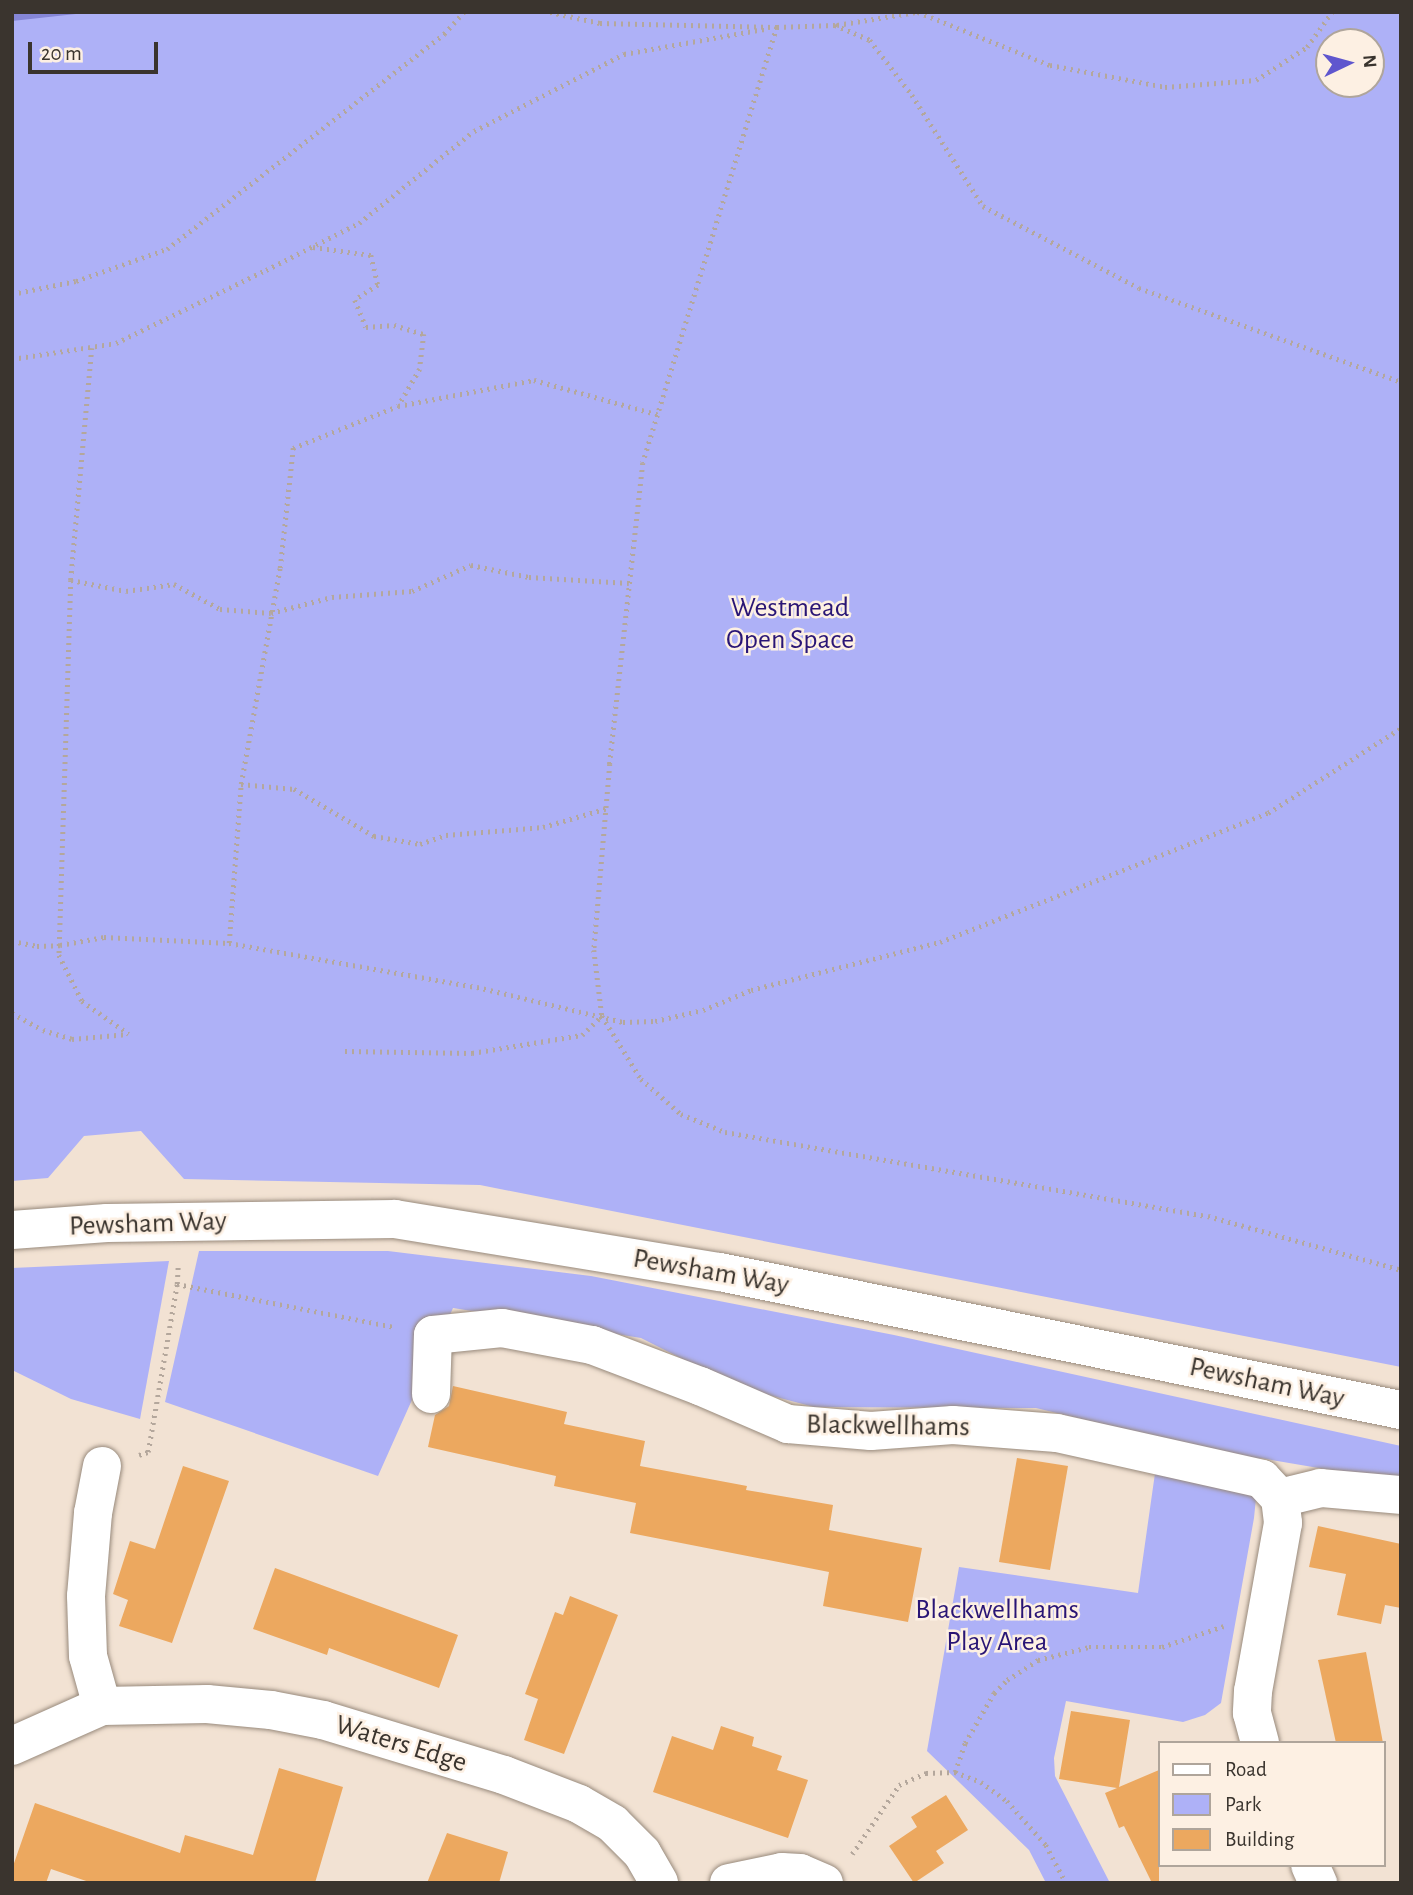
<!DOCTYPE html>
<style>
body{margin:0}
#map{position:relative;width:1413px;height:1895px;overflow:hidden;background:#f2e2d3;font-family:"Alegreya Sans",sans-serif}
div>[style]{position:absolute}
.green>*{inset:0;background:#aeb1f7}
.water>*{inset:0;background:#8586d7}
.building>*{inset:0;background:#eca85f}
.path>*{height:4.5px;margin-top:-2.25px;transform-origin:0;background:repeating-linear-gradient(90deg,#b4a79c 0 2px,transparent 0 7px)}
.roads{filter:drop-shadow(0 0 2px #988a7c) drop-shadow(0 0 2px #988a7c)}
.minor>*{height:38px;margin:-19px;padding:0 19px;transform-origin:19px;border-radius:19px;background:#fff}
.primary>*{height:38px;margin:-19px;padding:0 19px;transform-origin:19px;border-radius:19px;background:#fff}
span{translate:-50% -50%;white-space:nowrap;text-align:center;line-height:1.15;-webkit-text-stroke:5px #fdf0e3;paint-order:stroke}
.park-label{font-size:28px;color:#291575}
.street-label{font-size:28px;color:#3a342e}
.frame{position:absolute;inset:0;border:14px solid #3a342e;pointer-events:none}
.legend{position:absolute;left:1158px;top:1741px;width:228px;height:126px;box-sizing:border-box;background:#fdf0e3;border:2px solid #afa59b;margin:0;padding:9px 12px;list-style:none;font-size:21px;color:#3a342e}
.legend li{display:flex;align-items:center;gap:14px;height:35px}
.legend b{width:35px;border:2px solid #afa59b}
.north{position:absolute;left:1315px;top:28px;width:70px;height:70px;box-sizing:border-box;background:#fdf0e3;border:2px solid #afa59b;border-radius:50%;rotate:85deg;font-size:19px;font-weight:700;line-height:28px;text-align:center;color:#3a342e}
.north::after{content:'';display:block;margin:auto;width:24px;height:32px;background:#5f56ce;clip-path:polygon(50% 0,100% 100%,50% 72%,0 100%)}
.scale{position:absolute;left:28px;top:42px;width:130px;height:32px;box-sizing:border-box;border:4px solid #3a342e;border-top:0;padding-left:9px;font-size:21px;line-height:24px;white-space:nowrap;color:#3a342e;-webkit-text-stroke:5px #fdf0e3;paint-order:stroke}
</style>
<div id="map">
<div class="green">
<div style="clip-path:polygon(evenodd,12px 12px,1401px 12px,1401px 1367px,480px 1185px,184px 1179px,141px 1131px,84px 1136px,48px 1178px,12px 1181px,12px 12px,1329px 42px,1371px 42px,1371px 84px,1329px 84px,1329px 42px)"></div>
<div style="clip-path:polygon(199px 1251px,388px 1251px,591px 1276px,894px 1335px,1401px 1446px,1401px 1482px,1260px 1458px,1254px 1518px,1221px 1703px,1205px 1715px,1183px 1722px,1066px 1701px,1054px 1758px,1055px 1776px,1110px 1883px,1046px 1883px,1029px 1850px,927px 1751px,959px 1567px,1138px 1593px,1160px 1438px,1036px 1408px,814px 1407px,738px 1387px,641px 1338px,453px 1308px,378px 1476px,165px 1402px)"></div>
<div style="clip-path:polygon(169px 1261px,140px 1419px,71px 1399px,12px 1370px,12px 1268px)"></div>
</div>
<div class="water">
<div style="clip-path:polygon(12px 12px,94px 12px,12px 21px)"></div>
</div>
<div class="building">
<div style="clip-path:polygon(453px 1386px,567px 1412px,564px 1424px,645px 1441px,640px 1466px,747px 1486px,746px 1490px,833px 1505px,829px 1530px,922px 1548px,908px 1622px,823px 1606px,829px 1572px,630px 1533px,636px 1503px,554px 1486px,556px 1476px,428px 1447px,435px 1415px,449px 1406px)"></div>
<div style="clip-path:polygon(1017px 1458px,1068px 1466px,1050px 1570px,999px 1562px)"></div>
<div style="clip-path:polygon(183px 1466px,229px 1481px,172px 1643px,119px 1626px,128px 1600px,113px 1594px,130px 1541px,155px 1549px)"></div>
<div style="clip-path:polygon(1318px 1526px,1401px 1544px,1401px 1608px,1385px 1605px,1381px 1624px,1337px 1615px,1346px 1574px,1309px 1567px)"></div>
<div style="clip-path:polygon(275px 1568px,458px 1635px,439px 1688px,329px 1648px,327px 1655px,253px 1629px)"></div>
<div style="clip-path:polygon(570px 1596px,618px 1615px,564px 1754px,524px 1740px,538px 1699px,525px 1694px,555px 1612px,563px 1615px)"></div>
<div style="clip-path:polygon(1366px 1652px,1383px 1743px,1336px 1743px,1318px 1660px)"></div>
<div style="clip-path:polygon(1071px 1711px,1130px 1720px,1119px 1787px,1159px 1770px,1159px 1883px,1152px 1883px,1124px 1826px,1119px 1828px,1105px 1793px,1117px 1788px,1059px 1779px)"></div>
<div style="clip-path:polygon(721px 1726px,754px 1737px,752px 1746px,782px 1756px,777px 1770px,808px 1780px,788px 1838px,653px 1792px,672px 1736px,713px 1750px)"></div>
<div style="clip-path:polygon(279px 1768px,343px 1787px,315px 1883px,92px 1883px,51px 1869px,46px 1883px,12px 1883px,12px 1869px,35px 1803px,180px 1853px,185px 1835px,253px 1855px)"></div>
<div style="clip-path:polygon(946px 1795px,968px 1830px,936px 1851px,944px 1863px,914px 1883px,889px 1846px,917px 1827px,911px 1817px)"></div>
<div style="clip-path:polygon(447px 1833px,508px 1852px,499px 1883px,427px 1883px)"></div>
</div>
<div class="path">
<div style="left:550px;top:12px;width:51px;rotate:12.4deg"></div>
<div style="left:600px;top:23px;width:177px;rotate:1.3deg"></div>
<div style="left:777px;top:27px;width:456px;rotate:107.1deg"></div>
<div style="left:643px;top:463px;width:303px;rotate:96.3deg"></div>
<div style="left:610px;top:764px;width:187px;rotate:94.9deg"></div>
<div style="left:594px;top:950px;width:66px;rotate:83.1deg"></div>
<div style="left:602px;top:1016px;width:74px;rotate:58.2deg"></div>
<div style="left:641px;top:1079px;width:53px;rotate:41.2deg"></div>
<div style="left:681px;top:1114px;width:48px;rotate:22.2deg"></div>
<div style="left:725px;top:1132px;width:490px;rotate:9.9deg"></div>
<div style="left:1208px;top:1216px;width:200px;rotate:15.6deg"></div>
<div style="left:918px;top:12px;width:142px;rotate:21.9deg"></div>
<div style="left:1050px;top:65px;width:117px;rotate:10.8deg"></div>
<div style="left:1165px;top:87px;width:91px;rotate:-4.4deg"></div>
<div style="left:1256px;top:80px;width:61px;rotate:-32.9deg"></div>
<div style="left:1307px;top:47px;width:43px;rotate:-54.5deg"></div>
<div style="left:837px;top:25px;width:80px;rotate:-9.3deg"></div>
<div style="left:777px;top:27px;width:58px;rotate:-2deg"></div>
<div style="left:835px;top:25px;width:38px;rotate:23deg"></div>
<div style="left:870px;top:40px;width:69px;rotate:52.6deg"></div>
<div style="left:912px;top:95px;width:132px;rotate:57.4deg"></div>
<div style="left:983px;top:206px;width:176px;rotate:27.7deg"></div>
<div style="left:1139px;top:288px;width:278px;rotate:19.7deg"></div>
<div style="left:313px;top:247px;width:59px;rotate:7.9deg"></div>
<div style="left:371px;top:255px;width:31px;rotate:77deg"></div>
<div style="left:378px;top:285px;width:27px;rotate:147deg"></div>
<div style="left:355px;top:300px;width:29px;rotate:68deg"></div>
<div style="left:366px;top:327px;width:28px;rotate:-4deg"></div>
<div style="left:394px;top:325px;width:31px;rotate:17deg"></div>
<div style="left:424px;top:334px;width:35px;rotate:97deg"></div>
<div style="left:420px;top:369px;width:42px;rotate:120.3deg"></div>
<div style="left:12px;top:294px;width:65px;rotate:-11.5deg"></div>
<div style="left:76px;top:281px;width:96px;rotate:-19.4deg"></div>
<div style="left:167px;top:249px;width:351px;rotate:-37.8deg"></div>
<div style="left:444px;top:34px;width:30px;rotate:-48deg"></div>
<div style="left:92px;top:348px;width:233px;rotate:95.2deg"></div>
<div style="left:71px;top:580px;width:375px;rotate:91.8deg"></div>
<div style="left:59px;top:955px;width:51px;rotate:63.4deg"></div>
<div style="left:82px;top:1001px;width:57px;rotate:35.1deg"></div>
<div style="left:12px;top:359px;width:105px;rotate:-8.7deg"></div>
<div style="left:116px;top:343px;width:167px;rotate:-26deg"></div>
<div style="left:266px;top:270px;width:104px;rotate:-26.8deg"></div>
<div style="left:359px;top:223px;width:147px;rotate:-38.7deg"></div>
<div style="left:474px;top:131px;width:169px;rotate:-27.2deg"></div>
<div style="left:624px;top:54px;width:143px;rotate:-10.1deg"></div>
<div style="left:71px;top:580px;width:56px;rotate:11.3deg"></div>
<div style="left:126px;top:591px;width:49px;rotate:-8.3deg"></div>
<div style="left:174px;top:584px;width:52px;rotate:28.5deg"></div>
<div style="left:220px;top:609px;width:51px;rotate:4.5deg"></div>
<div style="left:271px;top:613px;width:63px;rotate:-14.7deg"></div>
<div style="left:332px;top:597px;width:80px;rotate:-4.3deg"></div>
<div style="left:412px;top:591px;width:64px;rotate:-23.8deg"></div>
<div style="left:471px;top:565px;width:59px;rotate:11.7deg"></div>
<div style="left:529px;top:577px;width:100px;rotate:3.4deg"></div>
<div style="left:241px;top:784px;width:53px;rotate:5.4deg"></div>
<div style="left:294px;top:789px;width:93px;rotate:30.4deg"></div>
<div style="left:374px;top:836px;width:47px;rotate:9.9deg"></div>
<div style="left:420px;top:844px;width:28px;rotate:-19deg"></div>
<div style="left:446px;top:835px;width:97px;rotate:-4.7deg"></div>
<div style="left:543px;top:827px;width:68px;rotate:-16.3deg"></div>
<div style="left:12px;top:941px;width:25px;rotate:11deg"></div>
<div style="left:37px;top:946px;width:23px;rotate:-2deg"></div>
<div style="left:60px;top:945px;width:45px;rotate:-10.3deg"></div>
<div style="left:104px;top:937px;width:125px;rotate:2.7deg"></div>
<div style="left:229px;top:943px;width:252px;rotate:10.1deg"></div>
<div style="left:477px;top:987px;width:150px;rotate:13.5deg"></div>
<div style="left:623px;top:1022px;width:32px;rotate:-2deg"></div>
<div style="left:655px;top:1021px;width:49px;rotate:-12.9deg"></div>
<div style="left:703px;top:1010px;width:52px;rotate:-22.6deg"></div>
<div style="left:751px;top:990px;width:195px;rotate:-14.3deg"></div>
<div style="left:940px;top:942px;width:352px;rotate:-21.5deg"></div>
<div style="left:1268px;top:813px;width:158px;rotate:-32.6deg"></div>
<div style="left:229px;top:943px;width:159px;rotate:-85.7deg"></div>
<div style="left:241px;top:784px;width:219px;rotate:-79.8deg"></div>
<div style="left:280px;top:568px;width:121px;rotate:-83.8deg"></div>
<div style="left:293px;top:448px;width:113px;rotate:-21.8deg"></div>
<div style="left:398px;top:406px;width:138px;rotate:-10.8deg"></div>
<div style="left:534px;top:380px;width:130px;rotate:15.6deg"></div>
<div style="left:12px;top:1013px;width:35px;rotate:29deg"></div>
<div style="left:43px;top:1030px;width:30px;rotate:17deg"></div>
<div style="left:72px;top:1039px;width:56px;rotate:-5.1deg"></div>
<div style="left:345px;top:1051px;width:127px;rotate:0.9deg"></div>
<div style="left:472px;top:1053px;width:111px;rotate:-9.3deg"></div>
<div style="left:582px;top:1035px;width:28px;rotate:-44deg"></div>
<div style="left:177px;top:1284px;width:20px;rotate:-87deg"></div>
<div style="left:139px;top:1455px;width:9px;rotate:-18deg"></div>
<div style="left:148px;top:1452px;width:170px;rotate:-80.2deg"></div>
<div style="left:177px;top:1284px;width:221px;rotate:11.2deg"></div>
<div style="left:955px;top:1772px;width:31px;rotate:-71deg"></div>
<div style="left:965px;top:1743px;width:58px;rotate:-59.9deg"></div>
<div style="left:994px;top:1693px;width:18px;rotate:-45deg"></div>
<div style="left:1007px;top:1680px;width:37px;rotate:-33deg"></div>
<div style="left:1038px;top:1660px;width:53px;rotate:-14.3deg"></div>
<div style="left:1089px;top:1647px;width:73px"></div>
<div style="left:1162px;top:1647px;width:65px;rotate:-18.7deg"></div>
<div style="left:852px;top:1854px;width:83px;rotate:-55.7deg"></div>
<div style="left:899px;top:1785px;width:30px;rotate:-24deg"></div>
<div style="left:926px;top:1773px;width:29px;rotate:-2deg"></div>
<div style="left:955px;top:1772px;width:28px;rotate:21deg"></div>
<div style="left:981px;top:1782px;width:32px;rotate:36deg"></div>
<div style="left:1007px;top:1801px;width:59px;rotate:48.4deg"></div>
<div style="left:1046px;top:1845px;width:43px;rotate:62.2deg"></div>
</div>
<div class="roads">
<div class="minor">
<div style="left:431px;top:1394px;width:59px;rotate:-88.1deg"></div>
<div style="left:433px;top:1335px;width:69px;rotate:-5.8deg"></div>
<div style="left:502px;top:1328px;width:92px;rotate:10.7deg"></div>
<div style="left:592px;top:1345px;width:116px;rotate:20.8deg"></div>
<div style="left:700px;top:1386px;width:96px;rotate:23.4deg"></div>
<div style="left:788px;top:1424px;width:83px;rotate:4.8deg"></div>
<div style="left:871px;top:1431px;width:82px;rotate:-4.2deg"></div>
<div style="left:953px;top:1425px;width:104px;rotate:4.4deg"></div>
<div style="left:1057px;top:1433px;width:210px;rotate:12.6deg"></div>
<div style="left:1262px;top:1479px;width:26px;rotate:47deg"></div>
<div style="left:1280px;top:1498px;width:25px;rotate:83deg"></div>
<div style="left:1283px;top:1523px;width:171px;rotate:100.1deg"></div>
<div style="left:1253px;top:1691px;width:22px;rotate:93deg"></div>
<div style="left:1252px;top:1713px;width:31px;rotate:75deg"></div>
<div style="left:102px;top:1466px;width:48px;rotate:100.8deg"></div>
<div style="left:93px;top:1513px;width:83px;rotate:94.8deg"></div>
<div style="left:86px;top:1596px;width:60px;rotate:88.1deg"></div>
<div style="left:88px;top:1656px;width:52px;rotate:74.4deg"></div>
<div style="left:1280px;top:1498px;width:42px;rotate:-13.7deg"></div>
<div style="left:1321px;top:1488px;width:80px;rotate:5deg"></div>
<div style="left:12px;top:1746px;width:98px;rotate:-24deg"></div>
<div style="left:102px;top:1706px;width:105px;rotate:-1.1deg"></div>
<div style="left:207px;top:1704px;width:64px;rotate:5.4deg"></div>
<div style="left:271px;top:1710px;width:53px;rotate:10.9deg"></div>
<div style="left:323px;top:1720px;width:189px;rotate:16.9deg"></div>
<div style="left:504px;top:1775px;width:80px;rotate:21.1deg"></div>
<div style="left:579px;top:1804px;width:39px;rotate:30deg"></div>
<div style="left:613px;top:1824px;width:41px;rotate:45deg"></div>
<div style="left:642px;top:1853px;width:34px;rotate:60deg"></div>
<div style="left:1310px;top:1865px;width:20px;rotate:66deg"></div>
<div style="left:729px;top:1883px;width:54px;rotate:-11.7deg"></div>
<div style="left:782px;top:1872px;width:18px;rotate:3deg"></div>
<div style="left:800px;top:1873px;width:26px;rotate:23deg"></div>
</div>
<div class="primary">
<div style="left:12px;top:1230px;width:95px;rotate:-4.2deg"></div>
<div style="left:107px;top:1223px;width:288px;rotate:-0.8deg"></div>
<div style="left:395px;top:1219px;width:329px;rotate:9.3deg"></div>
<div style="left:720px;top:1272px;width:695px;rotate:11.46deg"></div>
</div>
</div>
<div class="park-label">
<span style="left:790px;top:624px">Westmead<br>Open Space</span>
<span style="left:997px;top:1626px">Blackwellhams<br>Play Area</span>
</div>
<div class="street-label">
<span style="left:148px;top:1224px;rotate:-2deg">Pewsham Way</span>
<span style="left:711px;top:1272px;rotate:10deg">Pewsham Way</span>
<span style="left:1267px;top:1383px;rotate:12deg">Pewsham Way</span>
<span style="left:888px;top:1426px;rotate:1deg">Blackwellhams</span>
<span style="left:401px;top:1744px;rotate:17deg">Waters Edge</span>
</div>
<div class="frame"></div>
<ul class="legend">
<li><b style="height:9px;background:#fff"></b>Road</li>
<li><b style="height:19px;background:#aeb1f7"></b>Park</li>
<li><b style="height:19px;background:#eca85f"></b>Building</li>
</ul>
<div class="north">N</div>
<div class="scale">20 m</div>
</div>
